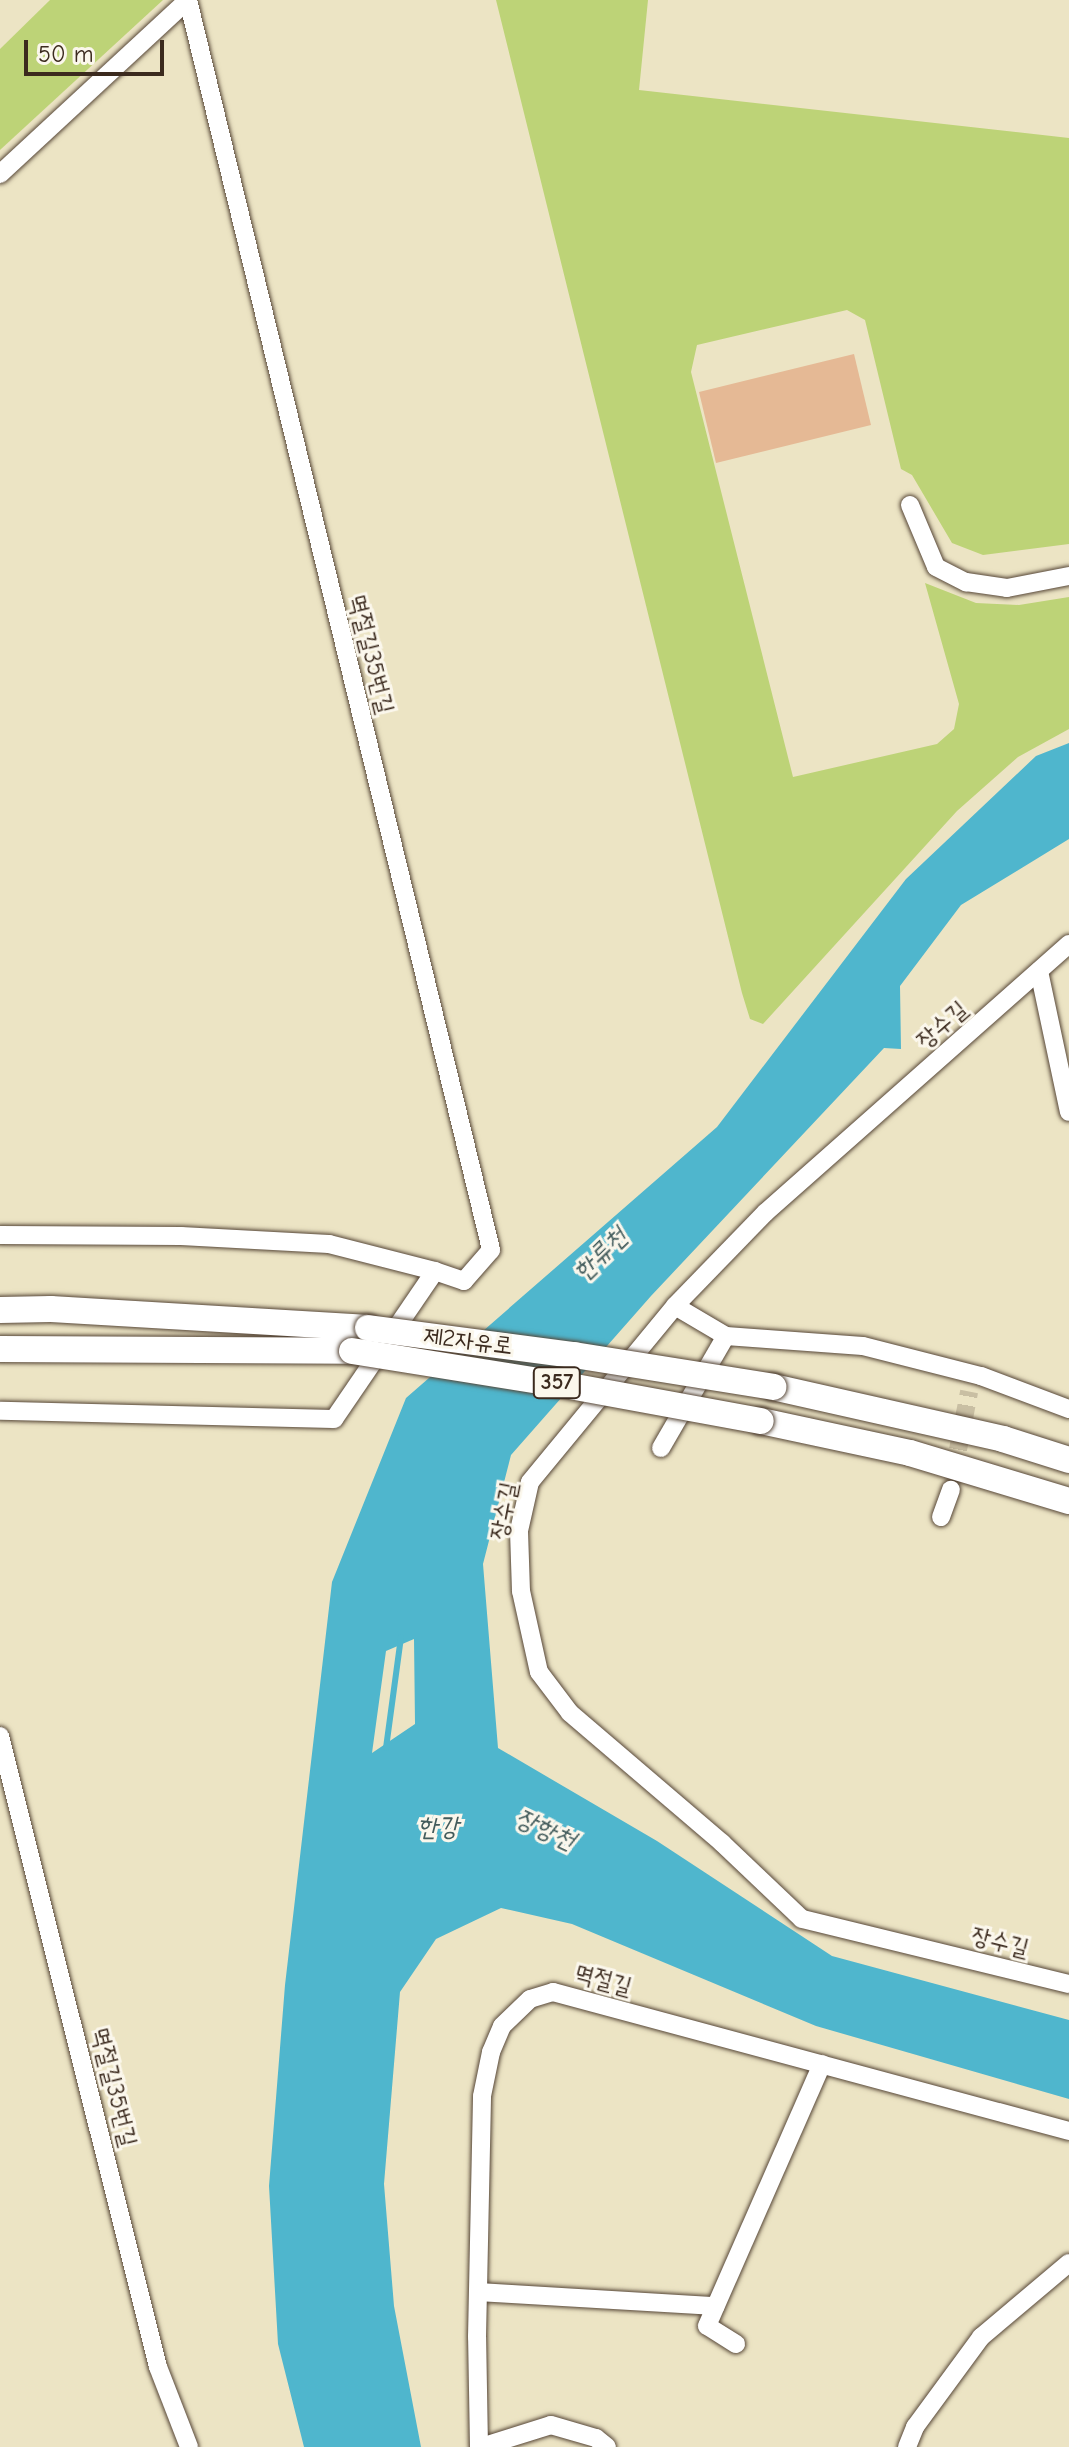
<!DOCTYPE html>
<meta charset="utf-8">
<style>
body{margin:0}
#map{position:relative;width:1069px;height:2447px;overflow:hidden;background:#ece4c4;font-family:"Comic Neue","Poor Story",sans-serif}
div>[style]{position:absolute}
.green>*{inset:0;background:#bdd377}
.water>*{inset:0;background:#4fb6cd}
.stream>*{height:6px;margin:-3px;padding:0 3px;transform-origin:3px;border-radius:3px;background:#4fb6cd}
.building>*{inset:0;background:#e5b995}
.minor-tunnel>*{height:18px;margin-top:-9px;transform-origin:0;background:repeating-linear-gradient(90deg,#c9bfa3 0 18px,transparent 0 27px)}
.roads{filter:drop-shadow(0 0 2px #564637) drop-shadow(0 0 2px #564637)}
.minor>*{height:18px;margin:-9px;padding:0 9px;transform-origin:9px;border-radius:9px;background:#fff}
.highway>*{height:26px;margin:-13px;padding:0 13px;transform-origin:13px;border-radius:13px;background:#fff}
.bridges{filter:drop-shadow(0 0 2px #564637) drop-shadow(0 0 2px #564637)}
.highway-bridge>*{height:26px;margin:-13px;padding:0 13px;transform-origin:13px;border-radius:13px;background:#fff}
span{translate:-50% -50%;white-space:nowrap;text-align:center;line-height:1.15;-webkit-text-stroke:6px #fbf7ec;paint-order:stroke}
.shield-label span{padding:2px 6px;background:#fbf7ec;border:2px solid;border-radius:6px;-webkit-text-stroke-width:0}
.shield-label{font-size:22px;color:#3b2a1e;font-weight:700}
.street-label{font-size:24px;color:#3b2a1e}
.water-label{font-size:26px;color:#425b5b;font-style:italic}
.scale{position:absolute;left:24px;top:40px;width:140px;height:36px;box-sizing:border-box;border:4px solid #3b2a1e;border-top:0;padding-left:10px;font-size:24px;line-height:28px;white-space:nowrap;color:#3b2a1e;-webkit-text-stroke:6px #fbf7ec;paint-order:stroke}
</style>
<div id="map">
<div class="green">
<div style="clip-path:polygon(50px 0,163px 0,0 150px,0 49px)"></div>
<div style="clip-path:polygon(496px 0,648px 0,639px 90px,1069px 138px,1069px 544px,983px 555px,952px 543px,912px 475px,901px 469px,865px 320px,847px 310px,697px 345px,691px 372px,793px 777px,937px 744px,954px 729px,959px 704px,925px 583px,976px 603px,1019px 605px,1069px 597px,1069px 729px,1018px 757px,957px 811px,763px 1024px,750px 1019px,742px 993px)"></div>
</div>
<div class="water">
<div style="clip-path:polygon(evenodd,1069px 743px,1069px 839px,961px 905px,900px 986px,901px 1049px,884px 1048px,651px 1296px,511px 1455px,483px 1564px,498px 1748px,657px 1841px,832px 1956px,1069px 2020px,1069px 2099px,816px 2026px,572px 1924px,501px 1908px,436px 1939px,400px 1992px,384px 2184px,394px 2306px,421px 2447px,304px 2447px,278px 2344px,269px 2186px,285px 1985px,332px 1582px,406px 1398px,717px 1127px,906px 879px,1036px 756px,1069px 743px,414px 1639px,415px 1724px,372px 1753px,386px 1651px,414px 1639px)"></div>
</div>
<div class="stream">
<div style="left:386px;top:1748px;width:112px;rotate:-82.3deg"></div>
</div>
<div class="building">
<div style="clip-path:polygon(854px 354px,871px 425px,716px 463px,699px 392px)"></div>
</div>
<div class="minor-tunnel">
<div style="left:953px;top:1476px;width:86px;rotate:-79.2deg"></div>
</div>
<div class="roads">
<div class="minor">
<div style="left:188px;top:0;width:1286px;rotate:76.37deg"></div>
<div style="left:491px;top:1250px;width:41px;rotate:131.1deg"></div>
<div style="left:464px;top:1281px;width:31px;rotate:-161deg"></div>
<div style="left:0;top:174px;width:256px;rotate:-42.8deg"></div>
<div style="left:910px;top:505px;width:67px;rotate:67.2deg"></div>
<div style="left:936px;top:567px;width:34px;rotate:27deg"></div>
<div style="left:966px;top:582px;width:41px;rotate:8.3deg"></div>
<div style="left:1007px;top:588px;width:63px;rotate:-11deg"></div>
<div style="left:1069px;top:944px;width:406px;rotate:138.5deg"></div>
<div style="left:765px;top:1213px;width:129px;rotate:134.1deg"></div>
<div style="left:675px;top:1306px;width:228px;rotate:129.5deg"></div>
<div style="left:530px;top:1482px;width:50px;rotate:102.7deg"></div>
<div style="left:519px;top:1531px;width:60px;rotate:88.1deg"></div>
<div style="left:521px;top:1591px;width:83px;rotate:77.5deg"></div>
<div style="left:539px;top:1672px;width:51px;rotate:52.9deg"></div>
<div style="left:570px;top:1713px;width:200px;rotate:40.5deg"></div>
<div style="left:722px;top:1843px;width:110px;rotate:43.5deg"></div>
<div style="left:802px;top:1919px;width:275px;rotate:13.7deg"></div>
<div style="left:1039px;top:971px;width:144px;rotate:78deg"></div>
<div style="left:0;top:1235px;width:181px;rotate:0.3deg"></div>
<div style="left:181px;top:1236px;width:148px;rotate:3.1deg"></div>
<div style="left:329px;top:1244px;width:109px;rotate:14.3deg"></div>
<div style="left:435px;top:1271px;width:179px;rotate:124.3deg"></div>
<div style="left:334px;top:1419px;width:334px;rotate:-178.6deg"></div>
<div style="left:675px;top:1306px;width:59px;rotate:30.5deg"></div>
<div style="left:726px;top:1336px;width:137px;rotate:4.2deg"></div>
<div style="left:863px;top:1346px;width:122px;rotate:14.3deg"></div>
<div style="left:981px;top:1376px;width:94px;rotate:20.6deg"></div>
<div style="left:661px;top:1448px;width:129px;rotate:-59.9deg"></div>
<div style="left:941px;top:1517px;width:29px;rotate:-70deg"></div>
<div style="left:0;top:1736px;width:650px;rotate:75.94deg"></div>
<div style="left:158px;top:2367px;width:86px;rotate:68.8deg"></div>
<div style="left:478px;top:2292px;width:238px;rotate:3.4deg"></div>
<div style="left:736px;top:2344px;width:34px;rotate:-148deg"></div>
<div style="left:707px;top:2326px;width:286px;rotate:-66.3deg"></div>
<div style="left:479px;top:2447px;width:110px;rotate:-91deg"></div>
<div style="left:477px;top:2337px;width:241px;rotate:-88.8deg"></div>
<div style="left:482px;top:2096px;width:45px;rotate:-78.4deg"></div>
<div style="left:491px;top:2052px;width:28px;rotate:-67deg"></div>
<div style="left:502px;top:2026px;width:39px;rotate:-44deg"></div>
<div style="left:530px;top:1999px;width:24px;rotate:-17deg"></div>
<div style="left:553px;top:1992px;width:534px;rotate:15.08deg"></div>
<div style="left:481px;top:2447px;width:73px;rotate:-17.4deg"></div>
<div style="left:551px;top:2425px;width:47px;rotate:16.1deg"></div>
<div style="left:596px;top:2438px;width:14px;rotate:39deg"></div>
<div style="left:907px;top:2447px;width:22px;rotate:-68deg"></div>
<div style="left:915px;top:2427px;width:112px;rotate:-53.7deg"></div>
<div style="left:981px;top:2337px;width:115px;rotate:-40.1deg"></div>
</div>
<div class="highway">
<div style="left:0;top:1310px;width:51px;rotate:-1.1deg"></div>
<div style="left:51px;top:1309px;width:318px;rotate:3.4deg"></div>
<div style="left:0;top:1349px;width:352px;rotate:0.3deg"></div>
<div style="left:773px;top:1387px;width:236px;rotate:12.7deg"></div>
<div style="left:1003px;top:1439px;width:69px;rotate:17.7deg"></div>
<div style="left:761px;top:1421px;width:152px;rotate:12.1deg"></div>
<div style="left:910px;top:1453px;width:166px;rotate:16.8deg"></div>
</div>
</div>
<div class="bridges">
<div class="highway-bridge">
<div style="left:368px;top:1328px;width:208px;rotate:7.5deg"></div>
<div style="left:574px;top:1355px;width:202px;rotate:9.1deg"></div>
<div style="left:352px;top:1351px;width:210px;rotate:9.1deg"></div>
<div style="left:559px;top:1384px;width:205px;rotate:10.4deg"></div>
</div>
</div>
<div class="shield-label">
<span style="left:557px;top:1383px">357</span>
</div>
<div class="street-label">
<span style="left:371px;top:654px;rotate:76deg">멱절길35번길</span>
<span style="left:942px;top:1025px;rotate:-41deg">장수길</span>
<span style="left:468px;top:1341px;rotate:7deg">제2자유로</span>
<span style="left:504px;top:1511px;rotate:-79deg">장수길</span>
<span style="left:1000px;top:1942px;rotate:14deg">장수길</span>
<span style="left:603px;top:1980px;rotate:15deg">멱절길</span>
<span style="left:114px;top:2087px;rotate:76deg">멱절길35번길</span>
</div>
<div class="water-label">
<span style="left:601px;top:1255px;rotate:-44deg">한류천</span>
<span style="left:438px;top:1828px">한강</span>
<span style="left:545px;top:1830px;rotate:25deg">장항천</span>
</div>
<div class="scale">50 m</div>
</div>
